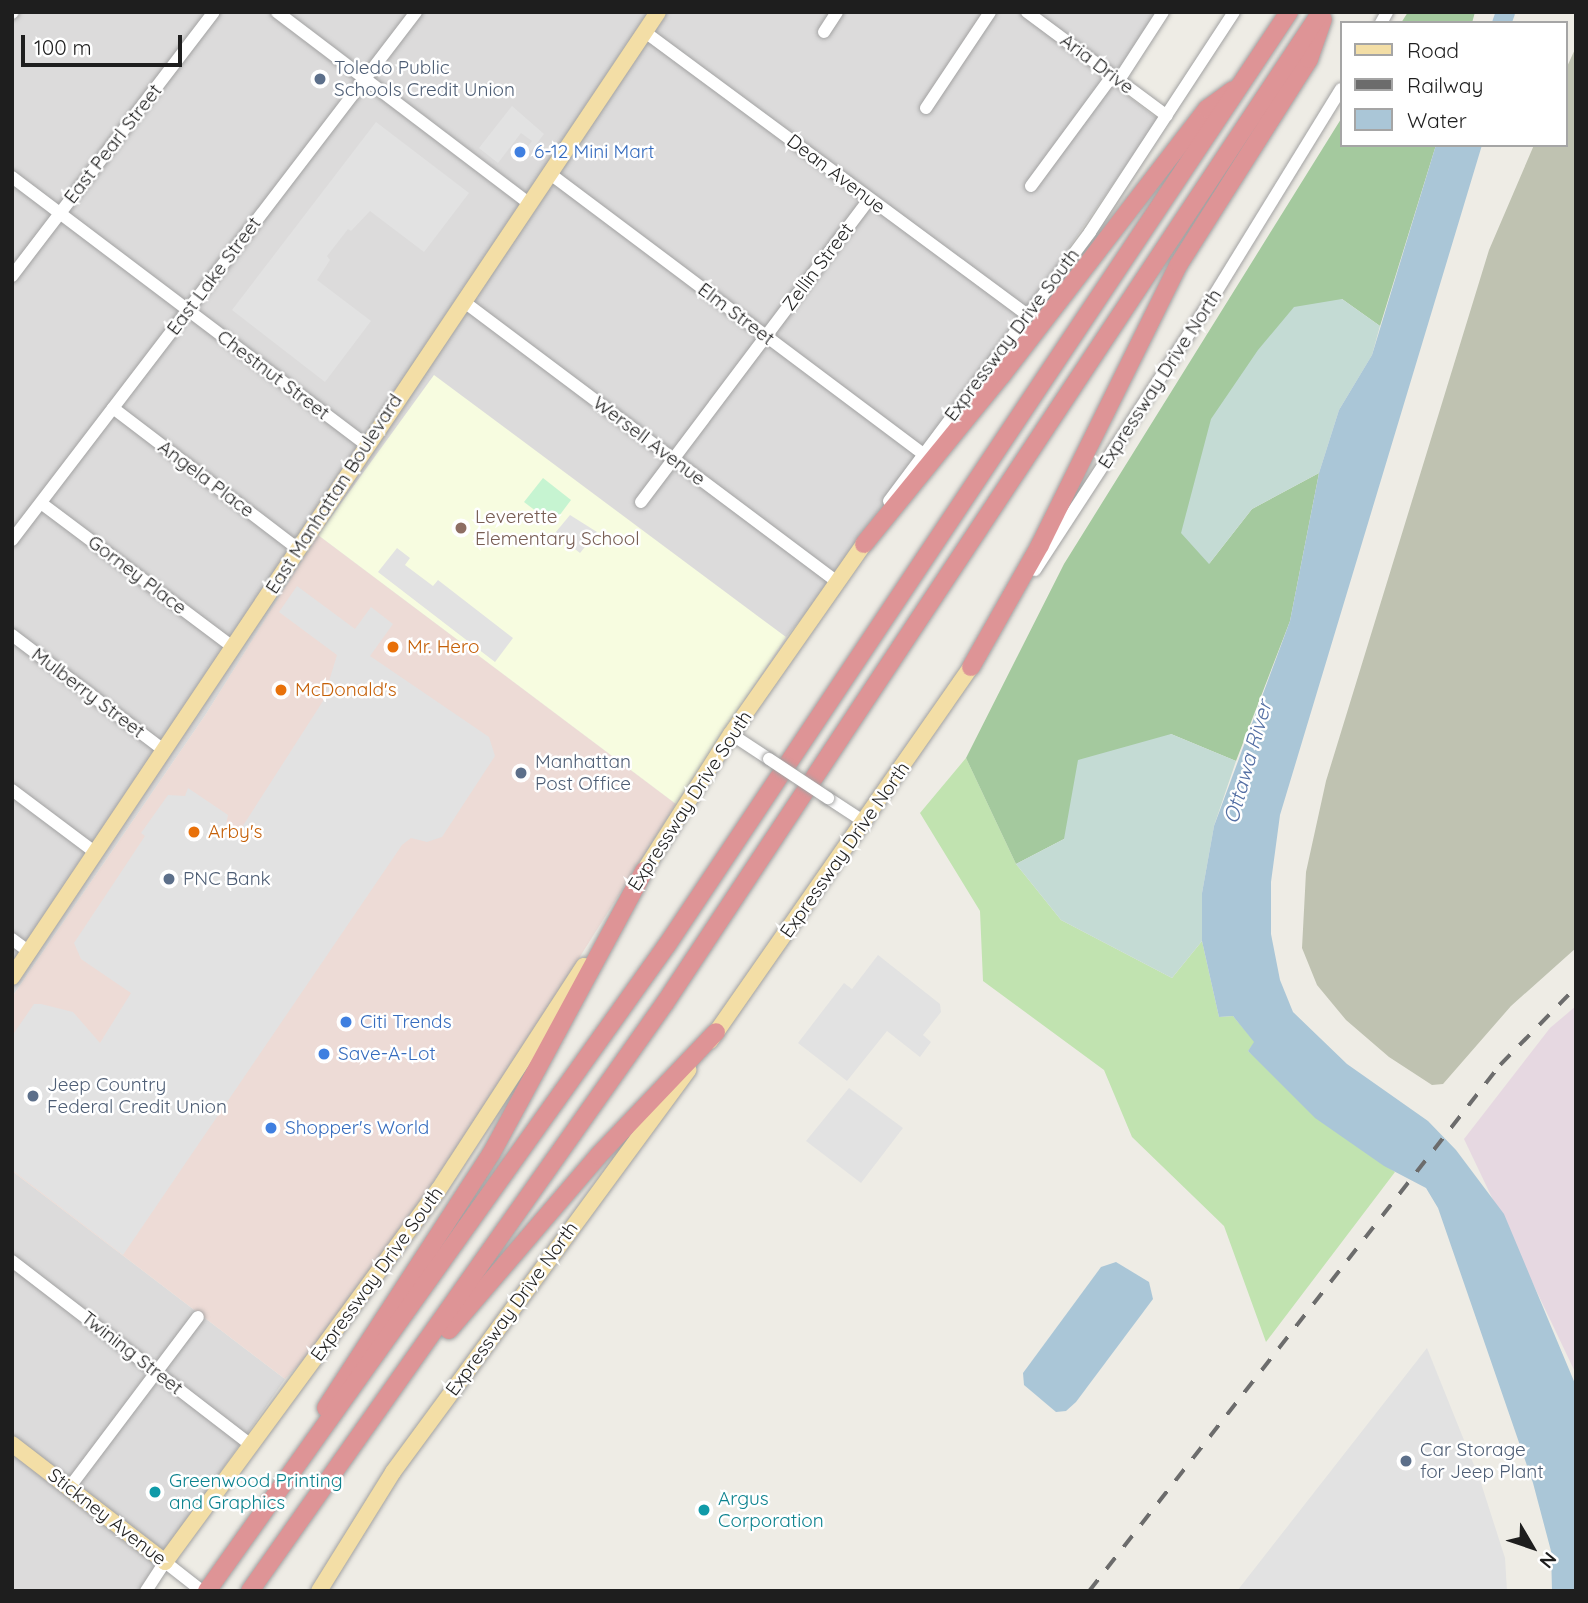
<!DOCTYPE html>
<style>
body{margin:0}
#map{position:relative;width:1588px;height:1603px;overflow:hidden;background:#eeece5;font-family:Quicksand,sans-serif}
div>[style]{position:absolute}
.residential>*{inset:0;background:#dcdbdb}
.commercial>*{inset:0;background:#eddbd6}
.industrial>*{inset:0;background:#e6d8e1}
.education>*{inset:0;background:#f7fce0}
.construction>*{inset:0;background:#bfc2b1}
.grass>*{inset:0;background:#c1e3b0}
.forest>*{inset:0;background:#a4c99e}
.wetland>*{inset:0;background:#c4dbd4}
.park>*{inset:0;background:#c6f4d1}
.parking>*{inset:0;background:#e2e2e2}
.water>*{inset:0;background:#aac6d7}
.river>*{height:19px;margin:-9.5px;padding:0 9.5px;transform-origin:9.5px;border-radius:9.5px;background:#aac6d7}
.roads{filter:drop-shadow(0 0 2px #a2a2a2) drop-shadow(0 0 2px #a2a2a2)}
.minor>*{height:12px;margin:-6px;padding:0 6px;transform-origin:6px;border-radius:6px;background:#fff}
.major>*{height:16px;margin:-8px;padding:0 8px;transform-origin:8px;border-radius:8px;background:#f3dea6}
.highway>*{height:18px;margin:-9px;padding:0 9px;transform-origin:9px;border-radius:9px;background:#de9496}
.rail>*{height:3.5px;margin-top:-1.75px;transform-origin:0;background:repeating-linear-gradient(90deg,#6c6c6c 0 14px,transparent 0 28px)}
.bridges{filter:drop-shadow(0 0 2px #a2a2a2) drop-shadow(0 0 2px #a2a2a2)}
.minor-bridge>*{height:12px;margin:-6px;padding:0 6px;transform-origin:6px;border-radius:6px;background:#fff}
.dots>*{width:19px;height:19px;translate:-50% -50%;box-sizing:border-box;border:4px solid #fff;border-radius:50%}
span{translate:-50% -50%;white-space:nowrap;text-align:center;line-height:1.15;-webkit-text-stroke:5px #fff;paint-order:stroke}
.street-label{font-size:19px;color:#1e1e1e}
.service-label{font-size:19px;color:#4e5e75}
.left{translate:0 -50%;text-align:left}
.shop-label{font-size:19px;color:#366cbe}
.education-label{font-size:19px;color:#785e54}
.food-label{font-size:19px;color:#c56008}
.culture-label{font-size:19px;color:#0d838f}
.water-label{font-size:21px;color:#546fa4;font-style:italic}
.frame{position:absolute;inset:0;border:14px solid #1e1e1e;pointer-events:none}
.legend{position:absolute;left:1340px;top:21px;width:228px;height:126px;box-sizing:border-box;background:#fff;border:2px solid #a5a5a5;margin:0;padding:9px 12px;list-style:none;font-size:21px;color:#1e1e1e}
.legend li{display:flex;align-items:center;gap:14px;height:35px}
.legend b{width:35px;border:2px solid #a5a5a5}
.north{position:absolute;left:1497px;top:1512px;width:70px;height:70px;-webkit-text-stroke:5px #fff;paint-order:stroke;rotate:129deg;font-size:19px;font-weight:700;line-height:28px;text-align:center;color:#1e1e1e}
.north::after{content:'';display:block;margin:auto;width:24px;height:32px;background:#1e1e1e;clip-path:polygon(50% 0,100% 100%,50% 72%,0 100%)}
.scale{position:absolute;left:21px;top:35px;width:161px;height:32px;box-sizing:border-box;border:4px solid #1e1e1e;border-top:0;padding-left:9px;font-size:21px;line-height:24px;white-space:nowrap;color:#1e1e1e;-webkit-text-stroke:5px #fff;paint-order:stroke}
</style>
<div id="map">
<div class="residential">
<div style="clip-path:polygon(12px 12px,1170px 12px,1120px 90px,1158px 119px,864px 544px,786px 637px,676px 804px,318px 536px,206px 714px,12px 997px)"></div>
<div style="clip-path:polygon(12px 1171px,285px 1379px,138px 1591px,12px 1591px)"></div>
</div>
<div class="commercial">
<div style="clip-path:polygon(318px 535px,676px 804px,481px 1114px,316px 1347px,285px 1379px,12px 1171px,12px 997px,206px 714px)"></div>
</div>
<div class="industrial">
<div style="clip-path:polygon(1576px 1006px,1576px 1374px,1464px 1139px,1550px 1028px)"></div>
</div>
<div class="education">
<div style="clip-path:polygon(434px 375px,786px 637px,676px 804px,318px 535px)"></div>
</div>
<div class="construction">
<div style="clip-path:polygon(1576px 47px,1576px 948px,1511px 1006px,1443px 1084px,1432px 1085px,1389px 1057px,1346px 1020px,1317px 985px,1302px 948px,1306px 872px,1326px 781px,1489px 250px,1534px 145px,1565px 145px,1565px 71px)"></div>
</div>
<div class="grass">
<div style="clip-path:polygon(966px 758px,1016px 864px,1061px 920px,1172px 978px,1202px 941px,1219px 1017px,1233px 1016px,1255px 1042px,1248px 1051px,1347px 1137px,1395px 1172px,1266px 1342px,1224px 1226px,1132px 1137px,1104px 1070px,983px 981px,980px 911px,920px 813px)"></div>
</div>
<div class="forest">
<div style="clip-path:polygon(1408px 12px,1475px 12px,1472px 23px,1401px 23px)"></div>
<div style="clip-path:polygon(1341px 119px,1341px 145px,1436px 145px,1380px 326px,1342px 299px,1209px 564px,1252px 509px,1319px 473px,1290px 621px,1236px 761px,1171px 734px,1064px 839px,1016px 864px,966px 758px,1064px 564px)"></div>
</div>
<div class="wetland">
<div style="clip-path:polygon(1342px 299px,1380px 326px,1372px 355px,1339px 410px,1319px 473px,1252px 509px,1209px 564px,1181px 533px,1211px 419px,1258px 350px,1294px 307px)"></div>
<div style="clip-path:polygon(1171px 734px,1236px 761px,1214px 826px,1202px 893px,1202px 941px,1172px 978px,1061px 920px,1016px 864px,1064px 839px,1078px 760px)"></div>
</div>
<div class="park">
<div style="clip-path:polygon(543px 478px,571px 500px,553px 524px,524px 502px)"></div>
</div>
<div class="parking">
<div style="clip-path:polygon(512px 106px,544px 134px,531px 151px,527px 148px,532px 141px,521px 133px,498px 163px,479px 148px)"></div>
<div style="clip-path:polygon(376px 122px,469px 193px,424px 252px,370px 211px,351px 231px,348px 229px,327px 256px,330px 260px,317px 280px,371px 321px,325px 382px,232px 310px)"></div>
<div style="clip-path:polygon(570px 515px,597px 532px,580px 553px,555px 533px)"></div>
<div style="clip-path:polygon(397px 548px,410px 558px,405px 565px,433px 586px,438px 580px,513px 638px,495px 662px,378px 572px)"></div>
<div style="clip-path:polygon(297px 586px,355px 629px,371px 607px,393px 624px,370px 656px,489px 737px,495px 756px,442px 837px,427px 842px,411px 838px,402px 845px,123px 1255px,12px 1170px,12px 1036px,34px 1004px,41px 1004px,73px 1012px,100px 1043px,131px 993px,81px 959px,74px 943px,145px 836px,141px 833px,168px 795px,185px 796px,188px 788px,228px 815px,226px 825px,239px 832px,323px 701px,337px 655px,279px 612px)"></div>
<div style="clip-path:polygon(878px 955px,940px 1004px,941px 1012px,923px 1035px,931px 1042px,920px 1057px,887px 1031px,847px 1081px,798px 1043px,844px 983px,852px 989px)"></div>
<div style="clip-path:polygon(849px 1088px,903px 1128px,861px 1183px,806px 1141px)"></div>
<div style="clip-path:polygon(1427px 1348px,1480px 1480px,1505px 1558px,1507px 1591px,1237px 1591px)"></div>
</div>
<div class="water">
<div style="clip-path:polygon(1436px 145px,1482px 145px,1280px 815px,1271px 882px,1271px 934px,1280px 980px,1293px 1012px,1347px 1064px,1428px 1121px,1456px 1150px,1504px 1214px,1576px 1386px,1576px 1591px,1552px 1591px,1551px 1551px,1533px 1483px,1438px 1208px,1426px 1188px,1384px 1166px,1315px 1118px,1248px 1051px,1254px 1042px,1233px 1016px,1219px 1017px,1202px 941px,1202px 893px,1214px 826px,1290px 621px,1319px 473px,1339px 410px,1372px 355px)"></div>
<div style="clip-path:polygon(1116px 1262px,1149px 1282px,1153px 1299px,1076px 1402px,1066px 1411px,1056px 1412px,1024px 1385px,1023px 1373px,1101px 1267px)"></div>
</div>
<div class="river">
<div style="left:1501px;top:23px;width:12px;rotate:-70deg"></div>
</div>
<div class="roads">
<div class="minor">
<div style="left:277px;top:12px;width:316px;rotate:37.2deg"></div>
<div style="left:1027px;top:12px;width:174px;rotate:36.6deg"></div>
<div style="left:12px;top:13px;width:1px;rotate:-45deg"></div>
<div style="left:1381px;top:23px;width:13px;rotate:-61deg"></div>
<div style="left:645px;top:32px;width:476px;rotate:36.5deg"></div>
<div style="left:824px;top:32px;width:24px;rotate:-57deg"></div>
<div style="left:1119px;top:80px;width:81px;rotate:-57.1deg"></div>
<div style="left:926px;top:108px;width:115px;rotate:-56.3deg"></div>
<div style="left:549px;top:173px;width:468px;rotate:36.9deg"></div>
<div style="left:12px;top:177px;width:444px;rotate:37.1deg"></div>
<div style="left:1031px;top:186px;width:137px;rotate:-53.6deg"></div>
<div style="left:12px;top:276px;width:332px;rotate:-52.6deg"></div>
<div style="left:463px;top:301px;width:466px;rotate:36.9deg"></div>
<div style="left:113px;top:408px;width:233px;rotate:37.3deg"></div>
<div style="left:889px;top:501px;width:336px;rotate:-53.2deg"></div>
<div style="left:1090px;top:232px;width:263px;rotate:-56.8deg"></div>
<div style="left:641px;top:502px;width:379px;rotate:-53deg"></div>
<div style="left:41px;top:503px;width:241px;rotate:36.9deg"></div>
<div style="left:12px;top:540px;width:665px;rotate:-52.58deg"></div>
<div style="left:1035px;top:570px;width:320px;rotate:-56.9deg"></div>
<div style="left:1210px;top:302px;width:250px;rotate:-58.4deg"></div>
<div style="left:12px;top:635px;width:192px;rotate:37.2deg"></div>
<div style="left:731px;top:734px;width:45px;rotate:33.3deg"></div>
<div style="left:12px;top:790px;width:105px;rotate:36.9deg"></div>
<div style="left:828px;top:798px;width:45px;rotate:33.3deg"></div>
<div style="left:12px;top:939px;width:21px;rotate:37deg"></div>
<div style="left:12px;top:1261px;width:302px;rotate:37.6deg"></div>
<div style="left:69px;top:1488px;width:214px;rotate:-53deg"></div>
<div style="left:146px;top:1591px;width:35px;rotate:-57deg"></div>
<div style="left:165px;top:1562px;width:47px;rotate:38.1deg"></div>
</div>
<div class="major">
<div style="left:637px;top:882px;width:175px;rotate:-57.6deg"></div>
<div style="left:731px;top:734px;width:232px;rotate:-55deg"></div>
<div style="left:12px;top:977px;width:1161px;rotate:-56.2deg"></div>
<div style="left:710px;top:1041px;width:456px;rotate:-55.1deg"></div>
<div style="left:12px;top:1444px;width:193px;rotate:37.6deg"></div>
<div style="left:165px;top:1562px;width:463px;rotate:-53.7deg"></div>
<div style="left:439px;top:1189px;width:266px;rotate:-57deg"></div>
<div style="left:319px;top:1591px;width:140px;rotate:-58.1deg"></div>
<div style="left:393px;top:1472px;width:499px;rotate:-53.7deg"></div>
</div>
<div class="highway">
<div style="left:864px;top:544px;width:218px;rotate:-50.8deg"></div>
<div style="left:1002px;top:375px;width:336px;rotate:-52.4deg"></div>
<div style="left:1207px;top:109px;width:32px;rotate:-36deg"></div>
<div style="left:971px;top:667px;width:140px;rotate:-60.5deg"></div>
<div style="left:1040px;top:545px;width:313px;rotate:-63.7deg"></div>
<div style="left:1179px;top:264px;width:243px;rotate:-57.6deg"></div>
<div style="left:1309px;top:59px;width:42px;rotate:-70.7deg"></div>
<div style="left:449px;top:1330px;width:229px;rotate:-49.4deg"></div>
<div style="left:598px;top:1156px;width:171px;rotate:-46.4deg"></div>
<div style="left:326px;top:1408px;width:303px;rotate:-57deg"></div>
<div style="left:491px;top:1154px;width:322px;rotate:-61.6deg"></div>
<div style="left:207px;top:1591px;width:793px;rotate:-54.55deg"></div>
<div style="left:667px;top:945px;width:1121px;rotate:-56.31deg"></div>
<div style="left:250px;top:1591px;width:720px;rotate:-54.79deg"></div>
<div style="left:665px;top:1003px;width:1188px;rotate:-56.5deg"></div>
</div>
</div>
<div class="rail">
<div style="left:1089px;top:1591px;width:668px;rotate:-52deg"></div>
<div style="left:1500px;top:1065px;width:109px;rotate:-45.7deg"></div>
</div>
<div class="bridges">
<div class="minor-bridge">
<div style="left:769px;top:759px;width:71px;rotate:33.5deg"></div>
</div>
</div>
<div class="dots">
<div style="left:320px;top:79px;background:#5c6f8a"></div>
<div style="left:520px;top:152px;background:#3f7fe0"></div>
<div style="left:461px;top:528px;background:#8d6e63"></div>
<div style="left:393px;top:647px;background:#e8710a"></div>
<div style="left:281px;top:690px;background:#e8710a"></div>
<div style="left:521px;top:773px;background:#5c6f8a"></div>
<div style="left:194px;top:832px;background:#e8710a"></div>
<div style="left:169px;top:879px;background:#5c6f8a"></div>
<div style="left:346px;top:1022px;background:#3f7fe0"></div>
<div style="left:324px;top:1054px;background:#3f7fe0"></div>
<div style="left:33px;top:1096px;background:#5c6f8a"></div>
<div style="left:271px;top:1128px;background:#3f7fe0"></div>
<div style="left:1406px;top:1461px;background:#5c6f8a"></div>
<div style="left:155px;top:1492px;background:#0f9aa8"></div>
<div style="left:704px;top:1510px;background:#0f9aa8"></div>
</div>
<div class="street-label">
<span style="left:1097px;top:64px;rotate:37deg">Aria Drive</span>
<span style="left:113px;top:144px;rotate:-52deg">East Pearl Street</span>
<span style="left:836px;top:174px;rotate:37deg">Dean Avenue</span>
<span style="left:818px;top:267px;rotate:-53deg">Zellin Street</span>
<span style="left:214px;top:276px;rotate:-53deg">East Lake Street</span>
<span style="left:736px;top:314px;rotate:37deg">Elm Street</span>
<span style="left:1012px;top:335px;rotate:-53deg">Expressway Drive South</span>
<span style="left:273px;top:375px;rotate:37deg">Chestnut Street</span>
<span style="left:1160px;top:379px;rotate:-57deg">Expressway Drive North</span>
<span style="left:649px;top:441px;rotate:37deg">Wersell Avenue</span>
<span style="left:206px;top:479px;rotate:37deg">Angela Place</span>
<span style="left:334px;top:494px;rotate:-57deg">East Manhattan Boulevard</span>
<span style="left:137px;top:575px;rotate:37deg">Gorney Place</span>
<span style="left:88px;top:693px;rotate:37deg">Mulberry Street</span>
<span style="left:690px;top:801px;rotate:-57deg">Expressway Drive South</span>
<span style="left:845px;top:850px;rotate:-55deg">Expressway Drive North</span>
<span style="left:377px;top:1274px;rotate:-54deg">Expressway Drive South</span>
<span style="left:512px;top:1309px;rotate:-54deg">Expressway Drive North</span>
<span style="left:132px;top:1353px;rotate:38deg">Twining Street</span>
<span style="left:107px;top:1517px;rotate:38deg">Stickney Avenue</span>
</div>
<div class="service-label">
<span class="left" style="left:334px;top:79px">Toledo Public<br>Schools Credit Union</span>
<span class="left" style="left:535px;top:773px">Manhattan<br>Post Office</span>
<span class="left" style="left:183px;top:879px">PNC Bank</span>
<span class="left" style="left:47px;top:1096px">Jeep Country<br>Federal Credit Union</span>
<span class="left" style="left:1420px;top:1461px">Car Storage<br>for Jeep Plant</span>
</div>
<div class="shop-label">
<span class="left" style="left:534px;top:152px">6-12 Mini Mart</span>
<span class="left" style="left:360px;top:1022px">Citi Trends</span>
<span class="left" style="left:338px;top:1054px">Save-A-Lot</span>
<span class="left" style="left:285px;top:1128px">Shopper's World</span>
</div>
<div class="education-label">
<span class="left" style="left:475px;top:528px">Leverette<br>Elementary School</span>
</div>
<div class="food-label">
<span class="left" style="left:407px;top:647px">Mr. Hero</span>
<span class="left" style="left:295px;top:690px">McDonald's</span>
<span class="left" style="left:208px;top:832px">Arby's</span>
</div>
<div class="culture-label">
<span class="left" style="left:169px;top:1492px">Greenwood Printing<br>and Graphics</span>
<span class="left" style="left:718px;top:1510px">Argus<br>Corporation</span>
</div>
<div class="water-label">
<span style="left:1247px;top:762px;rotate:-74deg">Ottawa River</span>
</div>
<div class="frame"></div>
<ul class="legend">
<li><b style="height:9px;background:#f3dea6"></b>Road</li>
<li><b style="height:9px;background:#6c6c6c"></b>Railway</li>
<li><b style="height:19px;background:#aac6d7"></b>Water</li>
</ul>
<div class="north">N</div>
<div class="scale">100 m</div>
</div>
